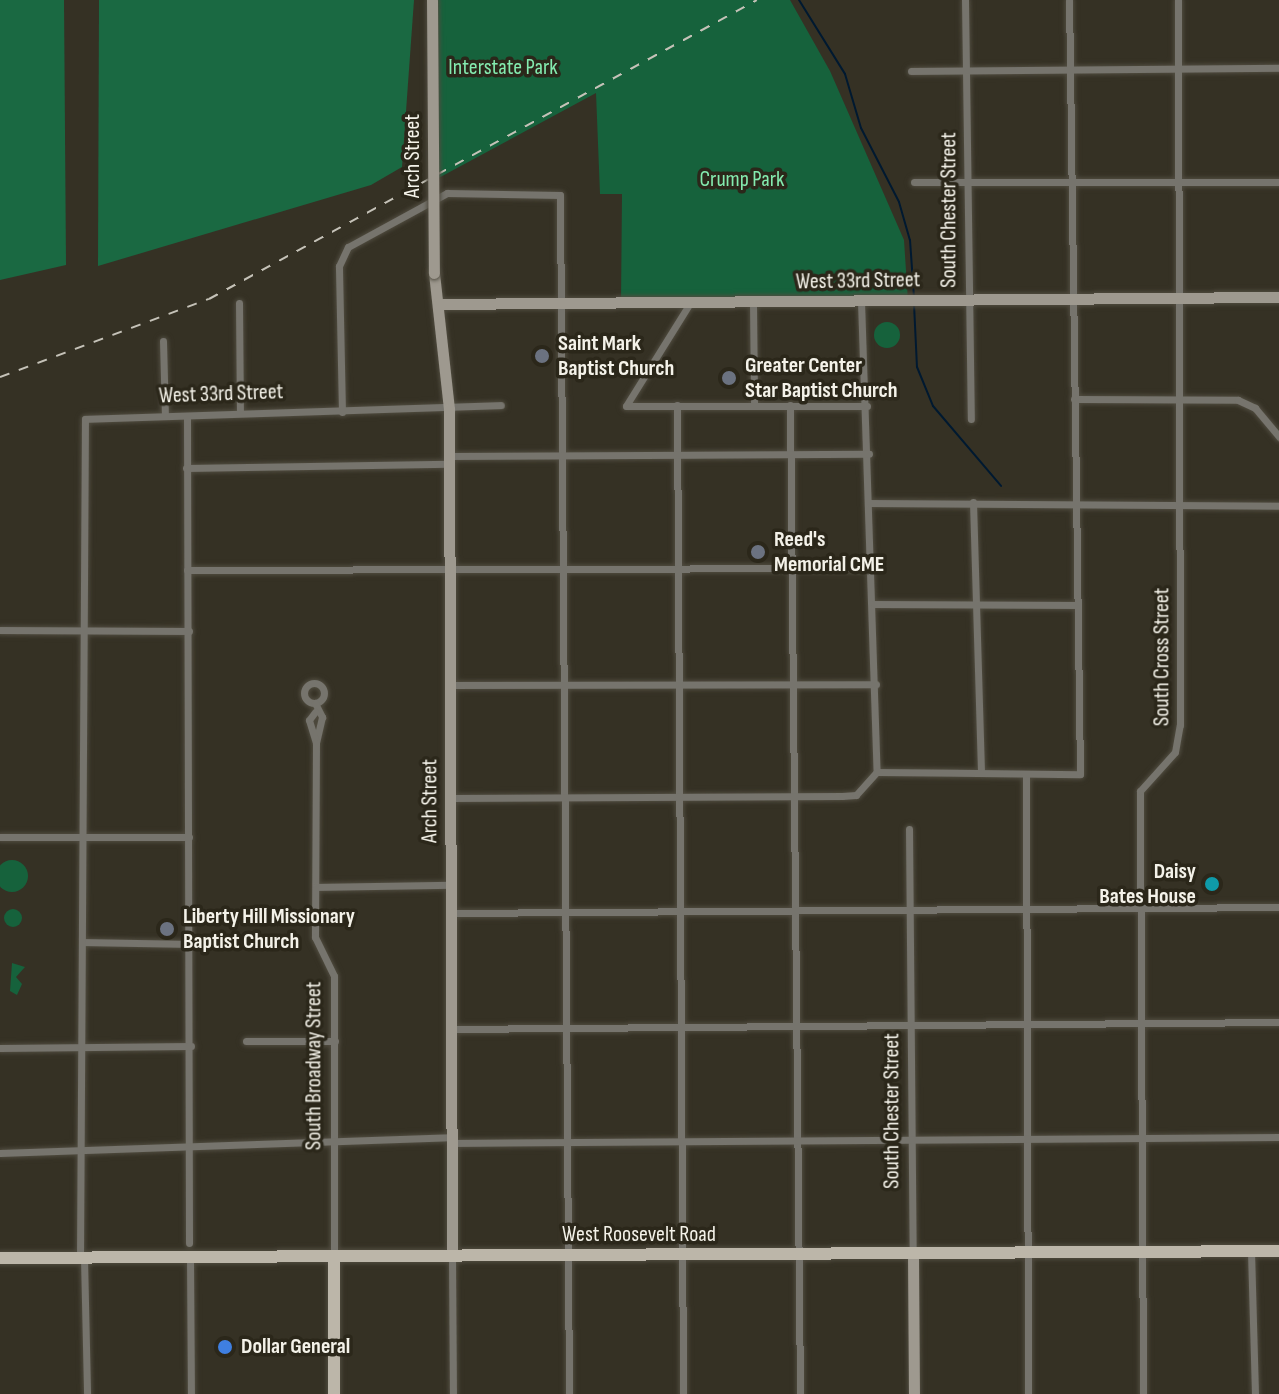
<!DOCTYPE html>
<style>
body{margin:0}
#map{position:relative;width:1279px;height:1394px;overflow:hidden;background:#353124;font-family:"Sofia Sans Condensed",sans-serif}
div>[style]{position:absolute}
.green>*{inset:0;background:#16623c}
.round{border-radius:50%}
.forest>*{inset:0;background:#1a6942}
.stream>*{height:2px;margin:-1px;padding:0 1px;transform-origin:1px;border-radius:1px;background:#001930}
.roads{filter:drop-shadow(0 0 2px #504c40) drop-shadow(0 0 2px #504c40)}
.street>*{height:7px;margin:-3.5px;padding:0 3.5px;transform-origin:3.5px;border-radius:3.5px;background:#76746d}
.street>.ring{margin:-3.5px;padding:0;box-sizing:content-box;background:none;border:7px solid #76746d;border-radius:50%}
.secondary>*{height:11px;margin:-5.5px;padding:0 5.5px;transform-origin:5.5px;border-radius:5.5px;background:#9e998f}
.primary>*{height:12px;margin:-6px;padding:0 6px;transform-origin:6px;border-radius:6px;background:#bcb6a9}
.rail>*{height:2px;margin-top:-1px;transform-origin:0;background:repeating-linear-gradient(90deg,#c5c2b8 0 10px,transparent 0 20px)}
.bridges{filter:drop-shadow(0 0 2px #504c40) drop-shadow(0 0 2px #504c40)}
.secondary-bridge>*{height:11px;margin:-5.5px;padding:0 5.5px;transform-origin:5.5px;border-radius:5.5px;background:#9e998f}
.dots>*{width:22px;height:22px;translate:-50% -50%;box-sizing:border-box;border:4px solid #2b271a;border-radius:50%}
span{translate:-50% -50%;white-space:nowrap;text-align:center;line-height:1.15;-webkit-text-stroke:7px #2b271a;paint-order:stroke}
.park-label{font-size:22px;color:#84ebaf}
.street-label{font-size:22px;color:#f4f2e9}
.poi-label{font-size:22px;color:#f4f2e9;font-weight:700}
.left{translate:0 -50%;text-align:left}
.right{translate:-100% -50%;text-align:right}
</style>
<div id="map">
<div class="green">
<div style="clip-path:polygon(432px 0,790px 0,830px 71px,904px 240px,908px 301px,621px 302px,622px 194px,600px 194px,596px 93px,433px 181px)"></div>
<div class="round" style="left:874px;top:322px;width:26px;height:26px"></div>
<div class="round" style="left:-4px;top:860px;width:32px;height:32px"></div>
<div class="round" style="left:4px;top:909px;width:18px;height:18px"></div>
<div style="clip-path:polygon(12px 963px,25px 967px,16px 977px,22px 984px,17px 995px,10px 991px)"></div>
</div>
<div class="forest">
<div style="clip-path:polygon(0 0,64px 0,66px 265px,0 280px)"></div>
<div style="clip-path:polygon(99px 0,414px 0,402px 167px,371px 185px,98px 266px)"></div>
</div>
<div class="stream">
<div style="left:799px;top:0;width:87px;rotate:58.1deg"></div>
<div style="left:845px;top:74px;width:56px;rotate:73.5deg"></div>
<div style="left:861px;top:128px;width:83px;rotate:62.8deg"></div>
<div style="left:899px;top:202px;width:40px;rotate:74deg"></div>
<div style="left:910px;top:240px;width:57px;rotate:86deg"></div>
<div style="left:914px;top:304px;width:63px;rotate:87.3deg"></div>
<div style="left:917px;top:367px;width:42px;rotate:67.7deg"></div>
<div style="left:933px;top:406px;width:105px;rotate:49.6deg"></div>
</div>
<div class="roads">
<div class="street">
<div style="left:965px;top:0;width:419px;rotate:89.2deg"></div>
<div style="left:911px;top:71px;width:368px;rotate:-0.5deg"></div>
<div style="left:914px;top:182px;width:365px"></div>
<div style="left:861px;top:301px;width:471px;rotate:88.1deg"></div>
<div style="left:753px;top:302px;width:101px;rotate:89.4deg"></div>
<div style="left:239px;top:303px;width:110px;rotate:89.5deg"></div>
<div style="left:690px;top:303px;width:121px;rotate:121.9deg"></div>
<div style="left:626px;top:406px;width:241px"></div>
<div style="left:163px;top:341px;width:75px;rotate:88.5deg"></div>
<div style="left:1074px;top:399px;width:164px;rotate:0.3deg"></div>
<div style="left:1238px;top:400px;width:19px;rotate:25deg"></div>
<div style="left:1255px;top:408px;width:38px;rotate:50deg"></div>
<div style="left:677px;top:405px;width:989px;rotate:89.65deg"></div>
<div style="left:790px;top:405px;width:989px;rotate:89.42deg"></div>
<div style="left:342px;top:412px;width:146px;rotate:-91.2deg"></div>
<div style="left:339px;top:266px;width:21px;rotate:-65deg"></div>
<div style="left:348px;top:247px;width:113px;rotate:-28.6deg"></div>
<div style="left:447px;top:193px;width:113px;rotate:1deg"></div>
<div style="left:560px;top:195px;width:1199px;rotate:89.57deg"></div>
<div style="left:187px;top:417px;width:826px;rotate:89.86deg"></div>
<div style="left:449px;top:456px;width:420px;rotate:-0.3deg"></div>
<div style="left:186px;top:468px;width:263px;rotate:-0.9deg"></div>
<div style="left:973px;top:502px;width:271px;rotate:88.3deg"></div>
<div style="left:871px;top:503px;width:408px;rotate:0.4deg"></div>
<div style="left:187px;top:570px;width:685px;rotate:-0.17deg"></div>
<div style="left:874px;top:604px;width:203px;rotate:0.3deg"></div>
<div style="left:0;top:630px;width:189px;rotate:0.3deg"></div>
<div class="ring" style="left:304px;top:683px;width:13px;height:13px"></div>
<div style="left:450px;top:685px;width:426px;rotate:-0.1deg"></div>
<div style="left:315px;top:703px;width:16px;rotate:63deg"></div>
<div style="left:322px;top:717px;width:27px;rotate:103deg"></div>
<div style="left:316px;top:743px;width:24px;rotate:-107deg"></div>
<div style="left:309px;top:720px;width:10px;rotate:-53deg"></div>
<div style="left:316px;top:743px;width:194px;rotate:90.3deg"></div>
<div style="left:315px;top:937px;width:43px;rotate:64deg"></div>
<div style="left:334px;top:976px;width:281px;rotate:90deg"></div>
<div style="left:1026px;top:775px;width:619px;rotate:89.81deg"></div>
<div style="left:451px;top:798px;width:391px;rotate:-0.3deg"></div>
<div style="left:842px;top:796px;width:14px;rotate:-4deg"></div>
<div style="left:856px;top:795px;width:31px;rotate:-48deg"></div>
<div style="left:877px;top:772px;width:203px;rotate:0.6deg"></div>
<div style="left:1080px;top:774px;width:774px;rotate:-90.81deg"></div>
<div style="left:909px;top:829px;width:425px;rotate:89.5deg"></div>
<div style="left:0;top:837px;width:189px"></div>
<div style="left:316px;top:887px;width:133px;rotate:-0.9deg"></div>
<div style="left:449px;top:913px;width:830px;rotate:-0.41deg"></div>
<div style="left:84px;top:942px;width:106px;rotate:1.1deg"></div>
<div style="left:450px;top:1029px;width:829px;rotate:-0.48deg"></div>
<div style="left:246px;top:1041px;width:89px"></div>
<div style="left:0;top:1048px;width:191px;rotate:-0.6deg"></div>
<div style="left:450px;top:1143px;width:829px;rotate:-0.41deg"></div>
<div style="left:0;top:1153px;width:450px;rotate:-2deg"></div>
<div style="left:1251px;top:1251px;width:143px;rotate:88.4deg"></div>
<div style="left:452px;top:1256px;width:138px;rotate:89.6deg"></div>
<div style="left:80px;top:1258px;width:839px;rotate:-89.66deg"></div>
<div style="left:85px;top:419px;width:416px;rotate:-1.9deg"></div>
<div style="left:84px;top:1258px;width:136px;rotate:88.7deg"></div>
<div style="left:190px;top:1258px;width:136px;rotate:89.6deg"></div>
<div style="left:1143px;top:1394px;width:603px;rotate:-90.29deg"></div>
<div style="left:1140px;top:791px;width:52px;rotate:-48.1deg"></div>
<div style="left:1175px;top:752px;width:27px;rotate:-80deg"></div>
<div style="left:1180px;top:725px;width:725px;rotate:-90.16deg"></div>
</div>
<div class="secondary">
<div style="left:434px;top:273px;width:137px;rotate:83.7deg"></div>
<div style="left:449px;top:409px;width:847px;rotate:89.8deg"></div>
<div style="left:438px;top:304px;width:841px;rotate:-0.48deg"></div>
<div style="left:913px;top:1254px;width:140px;rotate:89.6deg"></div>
</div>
<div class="primary">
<div style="left:334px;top:1257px;width:137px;rotate:90deg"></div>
<div style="left:0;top:1258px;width:1279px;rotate:-0.31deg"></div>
</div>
</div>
<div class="rail">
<div style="left:0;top:377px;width:223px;rotate:-20.5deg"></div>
<div style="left:209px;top:299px;width:624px;rotate:-28.62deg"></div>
</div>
<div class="bridges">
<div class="secondary-bridge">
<div style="left:432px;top:0;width:273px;rotate:89.6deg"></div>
</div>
</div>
<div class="dots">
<div style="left:542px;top:356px;background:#6b7280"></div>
<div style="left:729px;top:378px;background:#6b7280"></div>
<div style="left:758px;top:552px;background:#6b7280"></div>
<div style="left:1212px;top:884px;background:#0f9aa8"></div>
<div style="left:167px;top:929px;background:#6b7280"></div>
<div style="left:225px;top:1347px;background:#3f7fe0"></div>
</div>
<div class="park-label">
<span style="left:503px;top:68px">Interstate Park</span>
<span style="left:742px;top:180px">Crump Park</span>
</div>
<div class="street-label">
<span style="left:413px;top:156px;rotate:-90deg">Arch Street</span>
<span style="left:949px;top:210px;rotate:-90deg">South Chester Street</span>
<span style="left:858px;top:281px;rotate:-1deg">West 33rd Street</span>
<span style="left:221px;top:394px;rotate:-2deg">West 33rd Street</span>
<span style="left:1162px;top:657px;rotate:-90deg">South Cross Street</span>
<span style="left:430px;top:801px;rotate:-90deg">Arch Street</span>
<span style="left:314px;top:1066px;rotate:-90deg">South Broadway Street</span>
<span style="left:892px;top:1111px;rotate:-90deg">South Chester Street</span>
<span style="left:639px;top:1235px">West Roosevelt Road</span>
</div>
<div class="poi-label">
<span class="left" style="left:558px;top:356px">Saint Mark<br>Baptist Church</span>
<span class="left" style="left:745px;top:378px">Greater Center<br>Star Baptist Church</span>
<span class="left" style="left:774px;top:552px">Reed's<br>Memorial CME</span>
<span class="right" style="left:1196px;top:884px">Daisy<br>Bates House</span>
<span class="left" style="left:183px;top:929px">Liberty Hill Missionary<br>Baptist Church</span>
<span class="left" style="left:241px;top:1347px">Dollar General</span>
</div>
</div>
